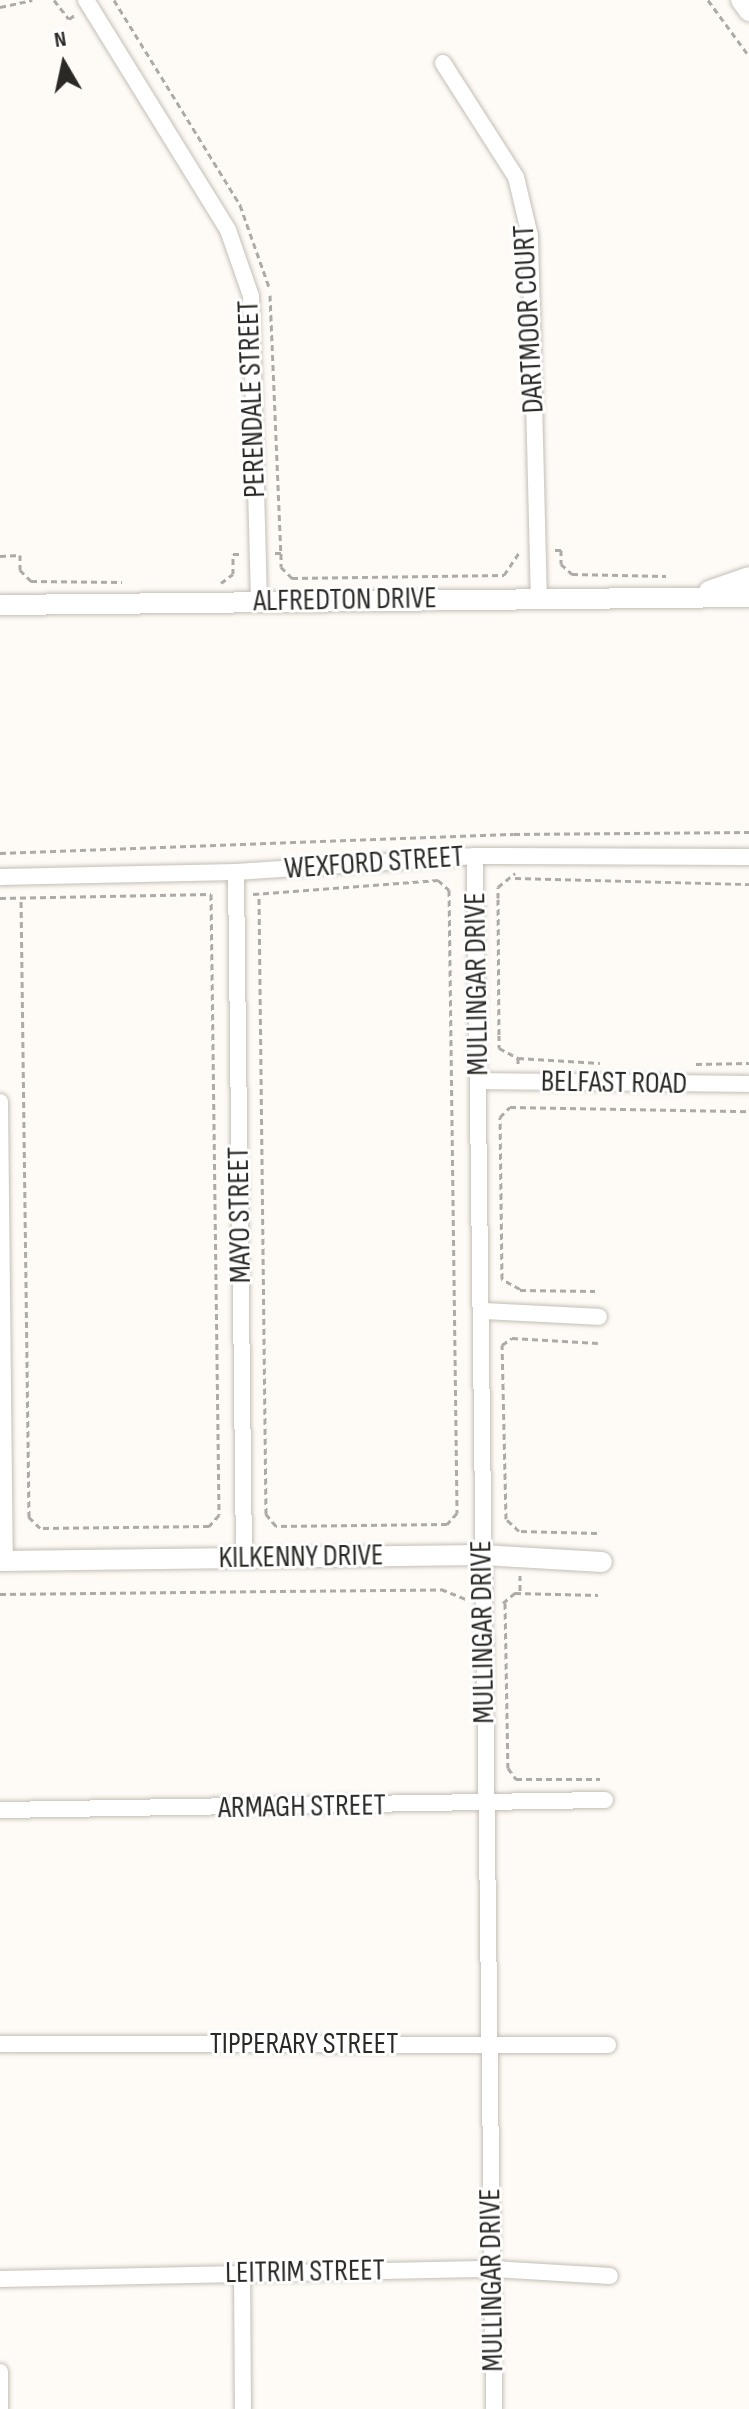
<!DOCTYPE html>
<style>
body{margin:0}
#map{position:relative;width:749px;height:2409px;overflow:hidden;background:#fefbf7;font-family:"Sofia Sans Condensed",sans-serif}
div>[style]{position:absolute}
.path>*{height:3px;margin-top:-1.5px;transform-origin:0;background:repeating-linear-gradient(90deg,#adaba7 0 6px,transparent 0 10px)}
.roads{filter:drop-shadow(0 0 2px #c4beb5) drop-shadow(0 0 2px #c4beb5)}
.minor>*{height:16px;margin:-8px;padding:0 8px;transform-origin:8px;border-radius:8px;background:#fff}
.tertiary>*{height:20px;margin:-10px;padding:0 10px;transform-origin:10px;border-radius:10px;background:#fff}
span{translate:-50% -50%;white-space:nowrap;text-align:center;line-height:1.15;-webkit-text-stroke:6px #fff;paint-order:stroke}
.street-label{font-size:30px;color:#2b2925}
.north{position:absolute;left:24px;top:24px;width:80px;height:80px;-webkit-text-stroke:6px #fff;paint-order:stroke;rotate:351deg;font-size:22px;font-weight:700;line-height:32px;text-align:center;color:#2b2925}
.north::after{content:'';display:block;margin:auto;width:28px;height:36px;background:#2b2925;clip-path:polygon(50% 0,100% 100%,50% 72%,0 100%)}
</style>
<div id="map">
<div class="path">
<div style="left:54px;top:0;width:24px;rotate:52deg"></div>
<div style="left:69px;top:19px;width:7px;rotate:-34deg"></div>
<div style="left:114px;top:0;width:241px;rotate:58.4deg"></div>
<div style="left:240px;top:205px;width:87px;rotate:70.5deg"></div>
<div style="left:708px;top:0;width:69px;rotate:53.8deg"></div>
<div style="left:0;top:7px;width:33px;rotate:-12deg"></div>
<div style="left:270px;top:295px;width:258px;rotate:87.6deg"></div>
<div style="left:555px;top:550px;width:6px"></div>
<div style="left:561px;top:550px;width:14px;rotate:90deg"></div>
<div style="left:561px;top:564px;width:15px;rotate:42deg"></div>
<div style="left:572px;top:574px;width:94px;rotate:1.2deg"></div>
<div style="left:275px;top:553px;width:6px"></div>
<div style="left:281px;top:553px;width:14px;rotate:90deg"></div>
<div style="left:281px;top:567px;width:16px;rotate:45deg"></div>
<div style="left:292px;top:578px;width:212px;rotate:-0.8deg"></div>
<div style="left:504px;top:575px;width:29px;rotate:-56deg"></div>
<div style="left:0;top:556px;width:20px;rotate:-3deg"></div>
<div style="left:20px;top:555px;width:15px;rotate:90deg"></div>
<div style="left:20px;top:570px;width:16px;rotate:45deg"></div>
<div style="left:31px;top:581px;width:91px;rotate:0.6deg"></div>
<div style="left:221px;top:583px;width:15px;rotate:-37deg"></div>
<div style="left:233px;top:574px;width:20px;rotate:-90deg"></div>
<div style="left:233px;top:554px;width:7px"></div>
<div style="left:514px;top:834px;width:235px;rotate:-0.5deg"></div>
<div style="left:0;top:853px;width:514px;rotate:-2.12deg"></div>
<div style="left:515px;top:878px;width:234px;rotate:1.5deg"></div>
<div style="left:253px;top:894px;width:186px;rotate:-4.3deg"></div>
<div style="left:438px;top:880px;width:15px;rotate:42deg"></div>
<div style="left:449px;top:890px;width:623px;rotate:89.26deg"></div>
<div style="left:457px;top:1513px;width:15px;rotate:132deg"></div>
<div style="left:447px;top:1524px;width:171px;rotate:179.3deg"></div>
<div style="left:276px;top:1526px;width:16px;rotate:-130deg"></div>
<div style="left:266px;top:1514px;width:620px;rotate:-90.65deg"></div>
<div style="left:0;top:898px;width:211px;rotate:-1.1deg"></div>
<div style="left:211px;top:894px;width:621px;rotate:89.26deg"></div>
<div style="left:219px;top:1515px;width:15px;rotate:132deg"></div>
<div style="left:209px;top:1526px;width:169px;rotate:179.3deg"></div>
<div style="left:40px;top:1528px;width:16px;rotate:-135deg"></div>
<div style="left:29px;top:1517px;width:618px;rotate:-90.74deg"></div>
<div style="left:498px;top:898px;width:11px;rotate:-90deg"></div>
<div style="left:498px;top:887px;width:22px;rotate:-39deg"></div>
<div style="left:498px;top:899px;width:136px;rotate:89.6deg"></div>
<div style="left:499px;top:1035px;width:13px;rotate:90deg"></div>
<div style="left:499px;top:1048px;width:21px;rotate:28deg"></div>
<div style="left:518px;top:1064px;width:6px;rotate:-90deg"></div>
<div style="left:518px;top:1058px;width:82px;rotate:3.5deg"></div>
<div style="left:696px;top:1064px;width:53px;rotate:-1.1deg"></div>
<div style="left:520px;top:1289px;width:21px;rotate:-151deg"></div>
<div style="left:502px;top:1279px;width:162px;rotate:-90.7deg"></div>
<div style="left:500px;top:1117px;width:14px;rotate:-45deg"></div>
<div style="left:510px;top:1107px;width:239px;rotate:1deg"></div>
<div style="left:520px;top:1290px;width:75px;rotate:0.8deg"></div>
<div style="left:597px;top:1533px;width:78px;rotate:-178.5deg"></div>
<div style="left:519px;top:1531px;width:18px;rotate:-137deg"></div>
<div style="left:506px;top:1519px;width:174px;rotate:-91.3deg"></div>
<div style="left:502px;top:1345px;width:12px;rotate:-35deg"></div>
<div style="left:512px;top:1338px;width:86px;rotate:3.3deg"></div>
<div style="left:520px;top:1575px;width:17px;rotate:90deg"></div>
<div style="left:0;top:1594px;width:441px;rotate:-0.6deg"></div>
<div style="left:441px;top:1589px;width:29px;rotate:22deg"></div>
<div style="left:503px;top:1603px;width:16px;rotate:-40deg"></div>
<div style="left:515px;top:1593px;width:83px;rotate:1.4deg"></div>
<div style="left:505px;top:1603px;width:165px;rotate:89deg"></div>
<div style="left:508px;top:1768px;width:14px;rotate:54deg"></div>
<div style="left:516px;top:1779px;width:84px"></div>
</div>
<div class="roads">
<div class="minor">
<div style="left:86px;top:0;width:270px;rotate:58.3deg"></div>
<div style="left:228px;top:230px;width:70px;rotate:70.8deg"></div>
<div style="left:251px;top:296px;width:305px;rotate:88.5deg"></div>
<div style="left:443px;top:63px;width:135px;rotate:57.4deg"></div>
<div style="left:516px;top:177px;width:61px;rotate:76.7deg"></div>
<div style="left:530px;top:236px;width:362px;rotate:88.6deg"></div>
<div style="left:475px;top:856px;width:1553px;rotate:89.3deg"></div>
<div style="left:236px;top:872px;width:686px;rotate:89.33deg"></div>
<div style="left:0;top:877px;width:236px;rotate:-1.2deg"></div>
<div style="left:236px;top:872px;width:240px;rotate:-3.8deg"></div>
<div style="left:475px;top:856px;width:274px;rotate:0.2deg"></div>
<div style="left:479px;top:1081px;width:270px;rotate:0.6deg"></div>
<div style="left:0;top:1102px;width:459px;rotate:89.4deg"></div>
<div style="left:482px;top:1311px;width:117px;rotate:2.9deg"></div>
<div style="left:0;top:1810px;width:605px;rotate:-0.95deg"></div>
<div style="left:0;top:2044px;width:608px;rotate:0.09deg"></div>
<div style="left:242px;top:2273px;width:136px;rotate:89.6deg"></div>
<div style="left:0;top:2279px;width:492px;rotate:-1.2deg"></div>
<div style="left:492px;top:2269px;width:118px;rotate:3.4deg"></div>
<div style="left:0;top:2372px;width:37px;rotate:90deg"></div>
</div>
<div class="tertiary">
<div style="left:741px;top:0;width:14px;rotate:54deg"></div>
<div style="left:709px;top:591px;width:42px;rotate:-19.3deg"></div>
<div style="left:0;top:605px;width:749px;rotate:-0.61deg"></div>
<div style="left:0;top:1561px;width:482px;rotate:-0.7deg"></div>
<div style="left:482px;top:1555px;width:120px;rotate:3.3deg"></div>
</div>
</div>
<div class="street-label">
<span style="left:529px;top:319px;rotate:-93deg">DARTMOOR COURT</span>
<span style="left:252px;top:399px;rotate:-92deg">PERENDALE STREET</span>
<span style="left:345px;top:600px;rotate:-1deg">ALFREDTON DRIVE</span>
<span style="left:374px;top:863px;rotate:-4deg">WEXFORD STREET</span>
<span style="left:477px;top:984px;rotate:-91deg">MULLINGAR DRIVE</span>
<span style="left:614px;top:1083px;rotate:1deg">BELFAST ROAD</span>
<span style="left:240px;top:1215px;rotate:-91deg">MAYO STREET</span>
<span style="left:301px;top:1557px;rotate:-1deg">KILKENNY DRIVE</span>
<span style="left:483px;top:1632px;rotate:-91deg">MULLINGAR DRIVE</span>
<span style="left:302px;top:1807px;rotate:-1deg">ARMAGH STREET</span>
<span style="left:304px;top:2044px">TIPPERARY STREET</span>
<span style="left:305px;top:2272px;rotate:-1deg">LEITRIM STREET</span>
<span style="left:492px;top:2280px;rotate:-91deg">MULLINGAR DRIVE</span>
</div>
<div class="north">N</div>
</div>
